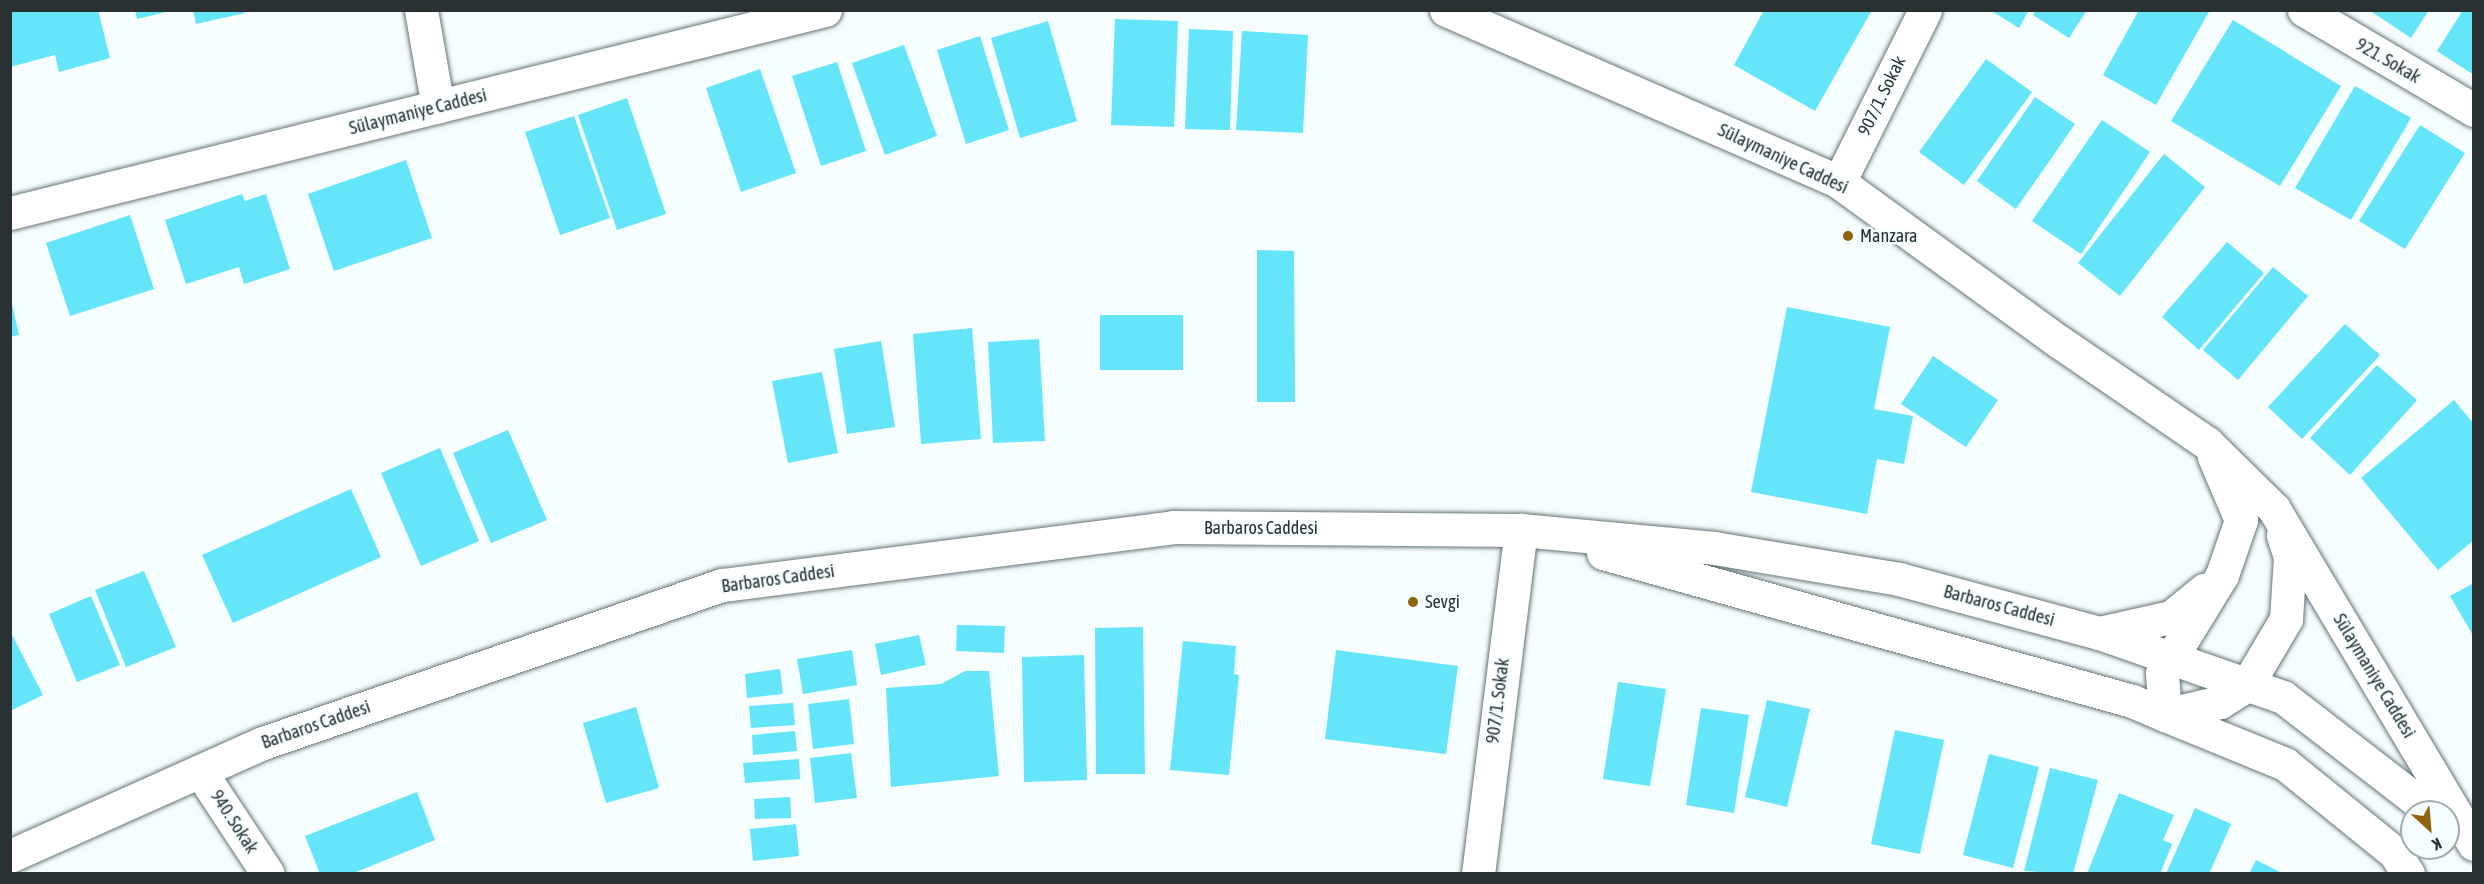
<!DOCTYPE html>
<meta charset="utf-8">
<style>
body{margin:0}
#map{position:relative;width:2484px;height:884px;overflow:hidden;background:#f6fdfe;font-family:"Asap Condensed",sans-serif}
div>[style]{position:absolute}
.building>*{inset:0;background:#64e5f9}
.roads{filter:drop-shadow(0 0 2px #647477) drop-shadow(0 0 2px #647477)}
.minor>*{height:33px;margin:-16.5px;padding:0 16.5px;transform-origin:16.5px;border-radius:16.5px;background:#fff}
.major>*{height:33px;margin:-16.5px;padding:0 16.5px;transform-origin:16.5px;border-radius:16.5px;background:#fff}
.dots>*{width:16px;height:16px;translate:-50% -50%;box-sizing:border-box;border:3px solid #f6fdfe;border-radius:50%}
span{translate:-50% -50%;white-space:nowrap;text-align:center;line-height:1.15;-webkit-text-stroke:5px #f6fdfe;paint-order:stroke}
.street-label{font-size:18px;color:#2a3132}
.poi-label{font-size:18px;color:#2a3132}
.left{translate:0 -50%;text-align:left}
.frame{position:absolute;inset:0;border:12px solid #2a3132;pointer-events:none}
.north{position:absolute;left:2400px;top:800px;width:60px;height:60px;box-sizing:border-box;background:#f6fdfe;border:2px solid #a4abac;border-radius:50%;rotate:154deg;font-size:16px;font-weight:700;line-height:24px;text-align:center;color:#2a3132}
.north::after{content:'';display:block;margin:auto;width:21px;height:27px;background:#8f630b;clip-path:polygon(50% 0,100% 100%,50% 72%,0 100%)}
</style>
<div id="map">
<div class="building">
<div style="clip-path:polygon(10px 10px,98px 10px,110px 58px,59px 72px,55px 55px,10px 67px)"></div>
<div style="clip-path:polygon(135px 10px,170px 10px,170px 11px,137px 19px)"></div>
<div style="clip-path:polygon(193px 10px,244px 10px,245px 13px,196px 24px)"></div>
<div style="clip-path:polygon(1764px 10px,1872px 10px,1815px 111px,1734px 65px)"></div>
<div style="clip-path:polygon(1990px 10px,2029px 10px,2019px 28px)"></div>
<div style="clip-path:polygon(2036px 10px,2087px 10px,2069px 38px,2033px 15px)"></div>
<div style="clip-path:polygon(2139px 10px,2210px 10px,2156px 105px,2103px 75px)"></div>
<div style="clip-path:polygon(2369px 10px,2429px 10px,2411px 38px)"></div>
<div style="clip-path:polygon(2463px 10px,2474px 10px,2474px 75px,2437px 51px)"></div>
<div style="clip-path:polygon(1115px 19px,1178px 21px,1174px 127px,1111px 125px)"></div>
<div style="clip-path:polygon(2233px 20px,2341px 86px,2280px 186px,2171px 121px)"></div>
<div style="clip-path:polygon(1048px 21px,1077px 121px,1020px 138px,991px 38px)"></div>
<div style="clip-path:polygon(1189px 29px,1233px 31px,1230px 130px,1185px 129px)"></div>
<div style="clip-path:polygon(1242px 31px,1308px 35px,1303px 133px,1236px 130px)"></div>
<div style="clip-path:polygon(980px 36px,1009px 130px,966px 144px,937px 50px)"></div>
<div style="clip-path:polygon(904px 45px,937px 136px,885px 155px,852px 63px)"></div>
<div style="clip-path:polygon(1986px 59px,2032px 92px,1964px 185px,1919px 152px)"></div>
<div style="clip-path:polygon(837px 62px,866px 151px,821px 166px,792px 76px)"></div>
<div style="clip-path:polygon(760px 69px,796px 173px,741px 192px,706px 88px)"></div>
<div style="clip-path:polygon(2355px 86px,2411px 118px,2351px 220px,2295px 188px)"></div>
<div style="clip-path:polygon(2035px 97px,2075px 124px,2016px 209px,1977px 181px)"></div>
<div style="clip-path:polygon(627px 98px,666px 214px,617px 230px,578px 115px)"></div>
<div style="clip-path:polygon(574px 116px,610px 218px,560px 235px,525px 132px)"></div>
<div style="clip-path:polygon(2102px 120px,2150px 152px,2081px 254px,2032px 221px)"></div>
<div style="clip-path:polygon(2420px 125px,2465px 153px,2405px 249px,2359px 221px)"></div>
<div style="clip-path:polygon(2164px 154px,2205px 187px,2120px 296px,2078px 263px)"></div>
<div style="clip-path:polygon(406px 160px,432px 238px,334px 271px,308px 194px)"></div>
<div style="clip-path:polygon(242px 194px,245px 201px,266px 194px,290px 269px,244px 284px,239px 267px,186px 284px,165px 220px)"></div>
<div style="clip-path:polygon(130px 215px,154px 289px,70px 316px,46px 243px)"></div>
<div style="clip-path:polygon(2227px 242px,2264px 273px,2199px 350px,2162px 317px)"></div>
<div style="clip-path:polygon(1257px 250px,1294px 251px,1295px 402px,1257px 402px)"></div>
<div style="clip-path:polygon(2273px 267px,2308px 296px,2238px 380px,2203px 350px)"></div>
<div style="clip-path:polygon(10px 294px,19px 335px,10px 337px)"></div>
<div style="clip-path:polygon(1787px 307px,1890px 327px,1874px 409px,1913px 416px,1904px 464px,1877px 459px,1867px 514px,1751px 492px)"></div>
<div style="clip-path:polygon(1100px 315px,1183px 315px,1183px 370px,1100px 370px)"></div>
<div style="clip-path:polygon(2345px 324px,2380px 355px,2302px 439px,2268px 407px)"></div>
<div style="clip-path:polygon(972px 328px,981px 439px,921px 444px,913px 334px)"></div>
<div style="clip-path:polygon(1039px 339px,1045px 441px,993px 443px,988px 342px)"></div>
<div style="clip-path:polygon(881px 341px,895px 427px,847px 434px,834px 349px)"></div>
<div style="clip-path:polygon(1933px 356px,1998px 400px,1966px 447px,1901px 404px)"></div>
<div style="clip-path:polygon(2377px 365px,2417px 400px,2350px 475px,2310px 438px)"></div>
<div style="clip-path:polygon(822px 372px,838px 453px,788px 463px,772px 381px)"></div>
<div style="clip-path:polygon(2454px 400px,2474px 424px,2474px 540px,2438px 570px,2361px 478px)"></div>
<div style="clip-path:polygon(508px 430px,547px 520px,491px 543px,453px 453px)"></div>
<div style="clip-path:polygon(440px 448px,479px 541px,421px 566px,381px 473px)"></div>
<div style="clip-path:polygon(351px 489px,381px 557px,233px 623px,202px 555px)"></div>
<div style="clip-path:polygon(144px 571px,176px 647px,126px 667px,95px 590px)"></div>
<div style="clip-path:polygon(2474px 583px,2474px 637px,2450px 596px)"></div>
<div style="clip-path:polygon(91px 596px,120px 665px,77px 682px,49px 614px)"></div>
<div style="clip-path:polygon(957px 625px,1005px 626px,1004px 653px,956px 651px)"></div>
<div style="clip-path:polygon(1143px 627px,1145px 774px,1096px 774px,1095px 628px)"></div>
<div style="clip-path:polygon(10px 631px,43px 695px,10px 711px)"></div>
<div style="clip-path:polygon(919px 635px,926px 665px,881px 675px,875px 644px)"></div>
<div style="clip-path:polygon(1183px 641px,1236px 646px,1234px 674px,1239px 675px,1229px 775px,1170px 770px)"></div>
<div style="clip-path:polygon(852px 650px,857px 685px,803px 694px,797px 659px)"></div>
<div style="clip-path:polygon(1336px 650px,1458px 666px,1446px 754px,1325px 739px)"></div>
<div style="clip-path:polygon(1084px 655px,1087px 780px,1024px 782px,1022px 657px)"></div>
<div style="clip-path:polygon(780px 669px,783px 694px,747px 698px,745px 674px)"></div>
<div style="clip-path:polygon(965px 671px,989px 671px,999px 776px,891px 787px,886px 688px,941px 684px)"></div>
<div style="clip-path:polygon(1618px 682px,1666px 689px,1650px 786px,1603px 779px)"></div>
<div style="clip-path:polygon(849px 699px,854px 744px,813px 749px,808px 704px)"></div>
<div style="clip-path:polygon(1767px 700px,1810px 709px,1787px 807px,1745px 797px)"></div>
<div style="clip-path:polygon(793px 703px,795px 725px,751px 728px,749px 706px)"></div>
<div style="clip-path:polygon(636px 707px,659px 788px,606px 803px,583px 723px)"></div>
<div style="clip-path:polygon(1701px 708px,1749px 715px,1734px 813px,1686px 805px)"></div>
<div style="clip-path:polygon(1895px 730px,1944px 740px,1920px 854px,1871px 844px)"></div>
<div style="clip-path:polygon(795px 731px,797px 751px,753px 755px,752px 735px)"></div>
<div style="clip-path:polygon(851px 753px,857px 798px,815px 803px,810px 758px)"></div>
<div style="clip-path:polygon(1989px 754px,2039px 767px,2013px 868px,1963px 855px)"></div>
<div style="clip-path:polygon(799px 759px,800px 779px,745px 783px,743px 763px)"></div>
<div style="clip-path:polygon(2050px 768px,2098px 780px,2073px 874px,2024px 871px)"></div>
<div style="clip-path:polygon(417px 792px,435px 840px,351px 874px,320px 874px,305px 836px)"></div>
<div style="clip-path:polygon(2119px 793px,2174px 815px,2163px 840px,2172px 844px,2160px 874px,2087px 874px)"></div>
<div style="clip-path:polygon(790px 797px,791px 818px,755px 819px,754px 799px)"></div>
<div style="clip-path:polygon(2195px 808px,2231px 824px,2209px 874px,2166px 874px)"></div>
<div style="clip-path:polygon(796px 824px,799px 856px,753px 861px,750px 829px)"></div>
<div style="clip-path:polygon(2256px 860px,2284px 874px,2249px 874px)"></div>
</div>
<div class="roads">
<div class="minor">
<div style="left:421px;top:10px;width:98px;rotate:80.1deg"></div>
<div style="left:2304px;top:10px;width:197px;rotate:30.5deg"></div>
<div style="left:1839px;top:182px;width:192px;rotate:-63.4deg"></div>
<div style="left:1603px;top:553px;width:549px;rotate:15.63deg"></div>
<div style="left:2132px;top:701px;width:36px;rotate:23deg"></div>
<div style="left:200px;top:771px;width:123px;rotate:56.6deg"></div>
<div style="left:10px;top:856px;width:277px;rotate:-24.1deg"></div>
<div style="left:263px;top:743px;width:486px;rotate:-19deg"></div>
<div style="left:723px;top:585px;width:454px;rotate:-7.3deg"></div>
<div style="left:1173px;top:527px;width:348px;rotate:0.5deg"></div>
<div style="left:1521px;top:530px;width:194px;rotate:5.3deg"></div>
<div style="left:1714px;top:548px;width:188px;rotate:9.5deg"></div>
<div style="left:1899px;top:579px;width:207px;rotate:15.1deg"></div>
<div style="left:1478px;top:874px;width:347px;rotate:-82.9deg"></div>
</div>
<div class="major">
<div style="left:1446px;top:10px;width:429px;rotate:23.6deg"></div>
<div style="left:1839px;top:182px;width:271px;rotate:36deg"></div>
<div style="left:2058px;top:341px;width:181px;rotate:34.4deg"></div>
<div style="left:2207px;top:443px;width:94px;rotate:44.6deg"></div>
<div style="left:2274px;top:509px;width:390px;rotate:59.2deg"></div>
<div style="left:10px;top:213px;width:840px;rotate:-13.99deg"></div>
<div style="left:2099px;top:633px;width:195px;rotate:19.2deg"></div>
<div style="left:2283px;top:697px;width:188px;rotate:37.7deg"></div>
<div style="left:2099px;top:633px;width:74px;rotate:-12.5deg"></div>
<div style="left:2171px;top:617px;width:43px;rotate:-39.3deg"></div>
<div style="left:2165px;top:715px;width:42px;rotate:-94.1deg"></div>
<div style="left:2162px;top:673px;width:115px;rotate:-58.5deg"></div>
<div style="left:2222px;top:575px;width:58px;rotate:-70.9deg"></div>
<div style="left:2241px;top:520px;width:69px;rotate:-113.2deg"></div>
<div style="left:2165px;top:715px;width:130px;rotate:22.2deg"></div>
<div style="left:2285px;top:764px;width:141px;rotate:39deg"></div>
<div style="left:2395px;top:853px;width:25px;rotate:58deg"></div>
<div style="left:2165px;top:715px;width:57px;rotate:-13.3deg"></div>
<div style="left:2220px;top:702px;width:32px;rotate:-32deg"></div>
<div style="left:2247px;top:685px;width:77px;rotate:-59.4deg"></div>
<div style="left:2286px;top:619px;width:62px;rotate:-86.3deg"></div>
<div style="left:2290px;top:557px;width:23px;rotate:-108deg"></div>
</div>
</div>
<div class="dots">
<div style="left:1848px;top:236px;background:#8f630b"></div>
<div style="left:1413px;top:602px;background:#8f630b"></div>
</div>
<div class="street-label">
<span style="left:2388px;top:61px;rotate:30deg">921. Sokak</span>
<span style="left:1882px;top:96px;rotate:-64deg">907/1. Sokak</span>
<span style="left:418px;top:112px;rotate:-14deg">Sülaymaniye Caddesi</span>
<span style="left:1783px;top:159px;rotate:25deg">Sülaymaniye Caddesi</span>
<span style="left:1261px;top:528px">Barbaros Caddesi</span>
<span style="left:778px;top:579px;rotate:-8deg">Barbaros Caddesi</span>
<span style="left:1999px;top:606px;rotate:15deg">Barbaros Caddesi</span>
<span style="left:2374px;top:676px;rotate:59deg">Sülaymaniye Caddesi</span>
<span style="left:1498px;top:701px;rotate:-83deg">907/1. Sokak</span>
<span style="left:316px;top:725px;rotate:-19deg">Barbaros Caddesi</span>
<span style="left:234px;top:822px;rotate:57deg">940. Sokak</span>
</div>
<div class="poi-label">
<span class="left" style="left:1860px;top:236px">Manzara</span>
<span class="left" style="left:1425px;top:602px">Sevgi</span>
</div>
<div class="frame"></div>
<div class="north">K</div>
</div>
